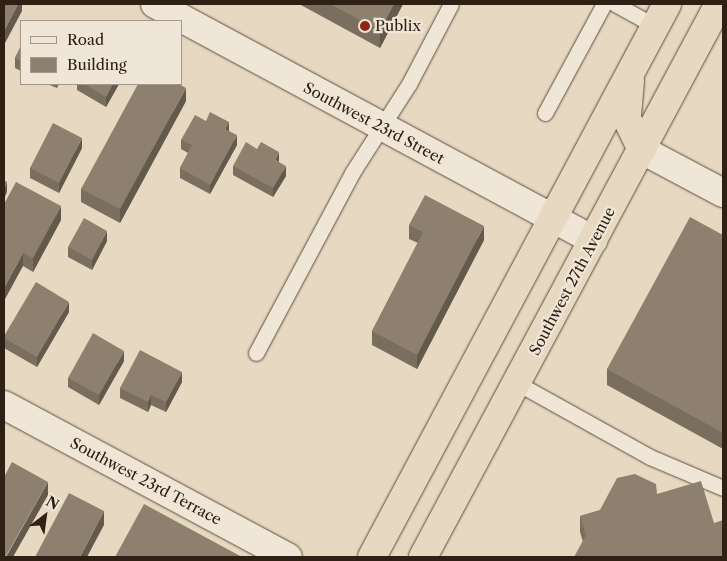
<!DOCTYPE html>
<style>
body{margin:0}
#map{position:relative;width:727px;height:561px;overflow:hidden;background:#e7d9c1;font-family:"Libre Caslon Text",serif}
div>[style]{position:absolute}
.roads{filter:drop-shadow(0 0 1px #5c4e3f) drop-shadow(0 0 1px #5c4e3f)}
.lane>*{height:15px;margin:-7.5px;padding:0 7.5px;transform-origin:7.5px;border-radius:7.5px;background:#efe6d7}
.street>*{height:28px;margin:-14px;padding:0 14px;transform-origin:14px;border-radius:14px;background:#efe6d7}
.highway>*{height:28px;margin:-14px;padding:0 14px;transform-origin:14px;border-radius:14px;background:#e7d9c1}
.wall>*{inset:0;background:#7a6e5f}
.shaded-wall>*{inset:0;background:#635a4d}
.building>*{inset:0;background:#8e806e}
.dots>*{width:14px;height:14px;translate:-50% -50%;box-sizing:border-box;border:2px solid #efe6d7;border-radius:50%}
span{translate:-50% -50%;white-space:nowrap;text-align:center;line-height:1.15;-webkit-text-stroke:4.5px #efe6d7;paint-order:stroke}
.poi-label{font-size:15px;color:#2e2014}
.left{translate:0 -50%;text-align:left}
.street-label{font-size:15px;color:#2e2014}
.frame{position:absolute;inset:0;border:5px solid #2e2014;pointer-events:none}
.legend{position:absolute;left:20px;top:20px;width:162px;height:65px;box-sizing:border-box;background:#efe6d7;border:1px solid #a29789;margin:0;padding:6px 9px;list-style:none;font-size:15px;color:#2e2014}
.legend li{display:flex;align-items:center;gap:10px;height:25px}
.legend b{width:25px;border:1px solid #a29789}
.north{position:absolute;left:20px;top:491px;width:50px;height:50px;-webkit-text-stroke:4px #efe6d7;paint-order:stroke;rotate:30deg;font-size:14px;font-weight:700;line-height:20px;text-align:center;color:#2e2014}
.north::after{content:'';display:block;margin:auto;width:18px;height:22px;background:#2e2014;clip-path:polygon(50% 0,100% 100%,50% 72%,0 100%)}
</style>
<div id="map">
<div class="roads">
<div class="lane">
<div style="left:615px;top:4px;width:46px;rotate:28.8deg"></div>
<div style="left:545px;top:113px;width:124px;rotate:-61.6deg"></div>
<div style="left:256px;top:353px;width:204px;rotate:-61.9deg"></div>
<div style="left:352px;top:173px;width:106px;rotate:-57.4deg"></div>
<div style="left:409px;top:84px;width:90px;rotate:-62.3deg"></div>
<div style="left:517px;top:383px;width:152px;rotate:29.1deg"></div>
<div style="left:650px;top:457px;width:79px;rotate:23deg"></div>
</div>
<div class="street">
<div style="left:155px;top:4px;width:498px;rotate:28.3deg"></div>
<div style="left:642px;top:150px;width:92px;rotate:28deg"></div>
<div style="left:4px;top:405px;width:322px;rotate:28.2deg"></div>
</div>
<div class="highway">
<div style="left:630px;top:81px;width:38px;rotate:95deg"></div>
<div style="left:627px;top:119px;width:34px;rotate:64deg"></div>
<div style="left:372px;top:557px;width:627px;rotate:-61.92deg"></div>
<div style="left:423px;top:557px;width:627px;rotate:-61.84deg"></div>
</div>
</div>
<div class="wall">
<div style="clip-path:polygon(299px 4px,403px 4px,380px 48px)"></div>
<div style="clip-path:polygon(21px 46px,21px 71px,15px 68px,15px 58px)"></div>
<div style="clip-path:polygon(47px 84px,59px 84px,57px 88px)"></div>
<div style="clip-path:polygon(77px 84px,119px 84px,106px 107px,77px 90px)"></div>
<div style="clip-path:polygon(186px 101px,120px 223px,81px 202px,81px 189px)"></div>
<div style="clip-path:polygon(206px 121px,229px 131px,237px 145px,210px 194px,180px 178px,180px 168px,188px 153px,181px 149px,181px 140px)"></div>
<div style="clip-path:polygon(82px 148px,59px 193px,30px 178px,30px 168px)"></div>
<div style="clip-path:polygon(279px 162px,286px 176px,273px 197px,233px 175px,233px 166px)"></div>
<div style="clip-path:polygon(16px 182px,61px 220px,33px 272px,23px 266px)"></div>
<div style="clip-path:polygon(409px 225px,484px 240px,417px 369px,372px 345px,372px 331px,418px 243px,409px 239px)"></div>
<div style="clip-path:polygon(723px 235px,723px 449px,607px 385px,607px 369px)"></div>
<div style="clip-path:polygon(107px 241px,92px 270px,68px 257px,68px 247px)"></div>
<div style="clip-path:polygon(69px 312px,37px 367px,4px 348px,4px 336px)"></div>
<div style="clip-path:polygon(124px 361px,99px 405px,68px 387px,68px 378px)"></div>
<div style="clip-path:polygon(182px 382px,166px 412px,151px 405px,148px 412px,120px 398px,120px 388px)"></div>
<div style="clip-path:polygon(657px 494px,714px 523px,723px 557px,583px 542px,580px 532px,580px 516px)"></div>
</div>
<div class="shaded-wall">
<div style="clip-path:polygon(18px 4px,22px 4px,22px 11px,4px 45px,4px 31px)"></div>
<div style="clip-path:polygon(394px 4px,403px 4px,380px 48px,380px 31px)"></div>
<div style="clip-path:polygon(113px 84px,119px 84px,106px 107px,106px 97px)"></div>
<div style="clip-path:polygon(186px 88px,186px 101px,120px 223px,120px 209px)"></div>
<div style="clip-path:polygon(229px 122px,229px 132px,225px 129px)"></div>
<div style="clip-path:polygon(237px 135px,237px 145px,210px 194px,210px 185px)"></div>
<div style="clip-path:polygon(82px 138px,82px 148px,59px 193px,59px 183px)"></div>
<div style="clip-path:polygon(279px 152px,279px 162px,275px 160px)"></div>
<div style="clip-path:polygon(286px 166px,286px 176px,273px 197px,273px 188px)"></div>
<div style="clip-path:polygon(7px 182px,7px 192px,4px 199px,4px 189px)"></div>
<div style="clip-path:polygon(61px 206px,61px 220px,33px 272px,33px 258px)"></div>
<div style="clip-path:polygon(484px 226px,484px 240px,417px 369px,417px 355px)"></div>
<div style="clip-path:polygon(107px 231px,107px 241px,92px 270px,92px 260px)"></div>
<div style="clip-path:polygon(23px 253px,23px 266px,4px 301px,4px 288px)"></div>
<div style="clip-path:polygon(69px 302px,69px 312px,37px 367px,37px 357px)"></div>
<div style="clip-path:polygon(124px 351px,124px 361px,99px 405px,99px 395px)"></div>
<div style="clip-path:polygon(182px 372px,182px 382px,166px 412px,166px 402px)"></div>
<div style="clip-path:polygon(151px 395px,151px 405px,148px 412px,148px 402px)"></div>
<div style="clip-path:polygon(48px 482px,48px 495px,13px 557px,6px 557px)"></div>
<div style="clip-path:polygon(104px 511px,104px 525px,87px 557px,80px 557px)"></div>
</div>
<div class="building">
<div style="clip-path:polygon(4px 4px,18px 4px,4px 31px)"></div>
<div style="clip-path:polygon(330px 4px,394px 4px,380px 31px)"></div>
<div style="clip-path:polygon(21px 46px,21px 61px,15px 58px)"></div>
<div style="clip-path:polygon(84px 84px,113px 84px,106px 97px)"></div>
<div style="clip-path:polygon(138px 84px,179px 84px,186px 88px,120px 209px,81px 189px)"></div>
<div style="clip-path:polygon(210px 112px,229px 122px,225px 129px,237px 135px,210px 185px,180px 168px,192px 145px,181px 140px,195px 115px,206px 121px)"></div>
<div style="clip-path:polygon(53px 123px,82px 138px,59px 183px,30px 168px)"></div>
<div style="clip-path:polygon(246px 142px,257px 149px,261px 142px,279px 152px,275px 160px,286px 166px,273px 188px,233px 166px)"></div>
<div style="clip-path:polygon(4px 180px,7px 182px,4px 189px)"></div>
<div style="clip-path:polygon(16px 182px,61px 206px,33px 258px,23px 253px,4px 288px,4px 204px)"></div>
<div style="clip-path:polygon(425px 195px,484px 226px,417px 355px,372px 331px,423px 232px,409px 225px)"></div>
<div style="clip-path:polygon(690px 217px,723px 235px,723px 433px,607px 369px)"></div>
<div style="clip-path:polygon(84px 218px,107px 231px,92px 260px,68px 247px)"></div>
<div style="clip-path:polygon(36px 282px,69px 302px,37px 357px,4px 338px,4px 336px)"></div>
<div style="clip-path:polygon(93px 333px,124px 351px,99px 395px,68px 378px)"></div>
<div style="clip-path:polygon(140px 350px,182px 372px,166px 402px,151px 395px,148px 402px,120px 388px)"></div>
<div style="clip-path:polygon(12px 462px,48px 482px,6px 556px,4px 555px,4px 477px)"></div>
<div style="clip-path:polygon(635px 474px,656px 484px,657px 494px,701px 481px,714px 523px,723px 520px,723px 557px,574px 557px,586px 535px,580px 516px,600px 510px,617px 478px)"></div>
<div style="clip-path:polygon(69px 493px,104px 511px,80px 557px,35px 557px)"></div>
<div style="clip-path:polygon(144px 504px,242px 557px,115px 557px)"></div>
</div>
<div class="dots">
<div style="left:365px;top:26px;background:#8f2418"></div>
</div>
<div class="poi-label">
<span class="left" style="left:375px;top:26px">Publix</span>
</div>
<div class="street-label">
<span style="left:374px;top:123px;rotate:28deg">Southwest 23rd Street</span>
<span style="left:572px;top:281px;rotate:-62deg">Southwest 27th Avenue</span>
<span style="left:146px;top:481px;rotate:28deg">Southwest 23rd Terrace</span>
</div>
<div class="frame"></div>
<ul class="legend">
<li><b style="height:6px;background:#efe6d7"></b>Road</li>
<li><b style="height:14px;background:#8e806e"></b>Building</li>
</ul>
<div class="north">N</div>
</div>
